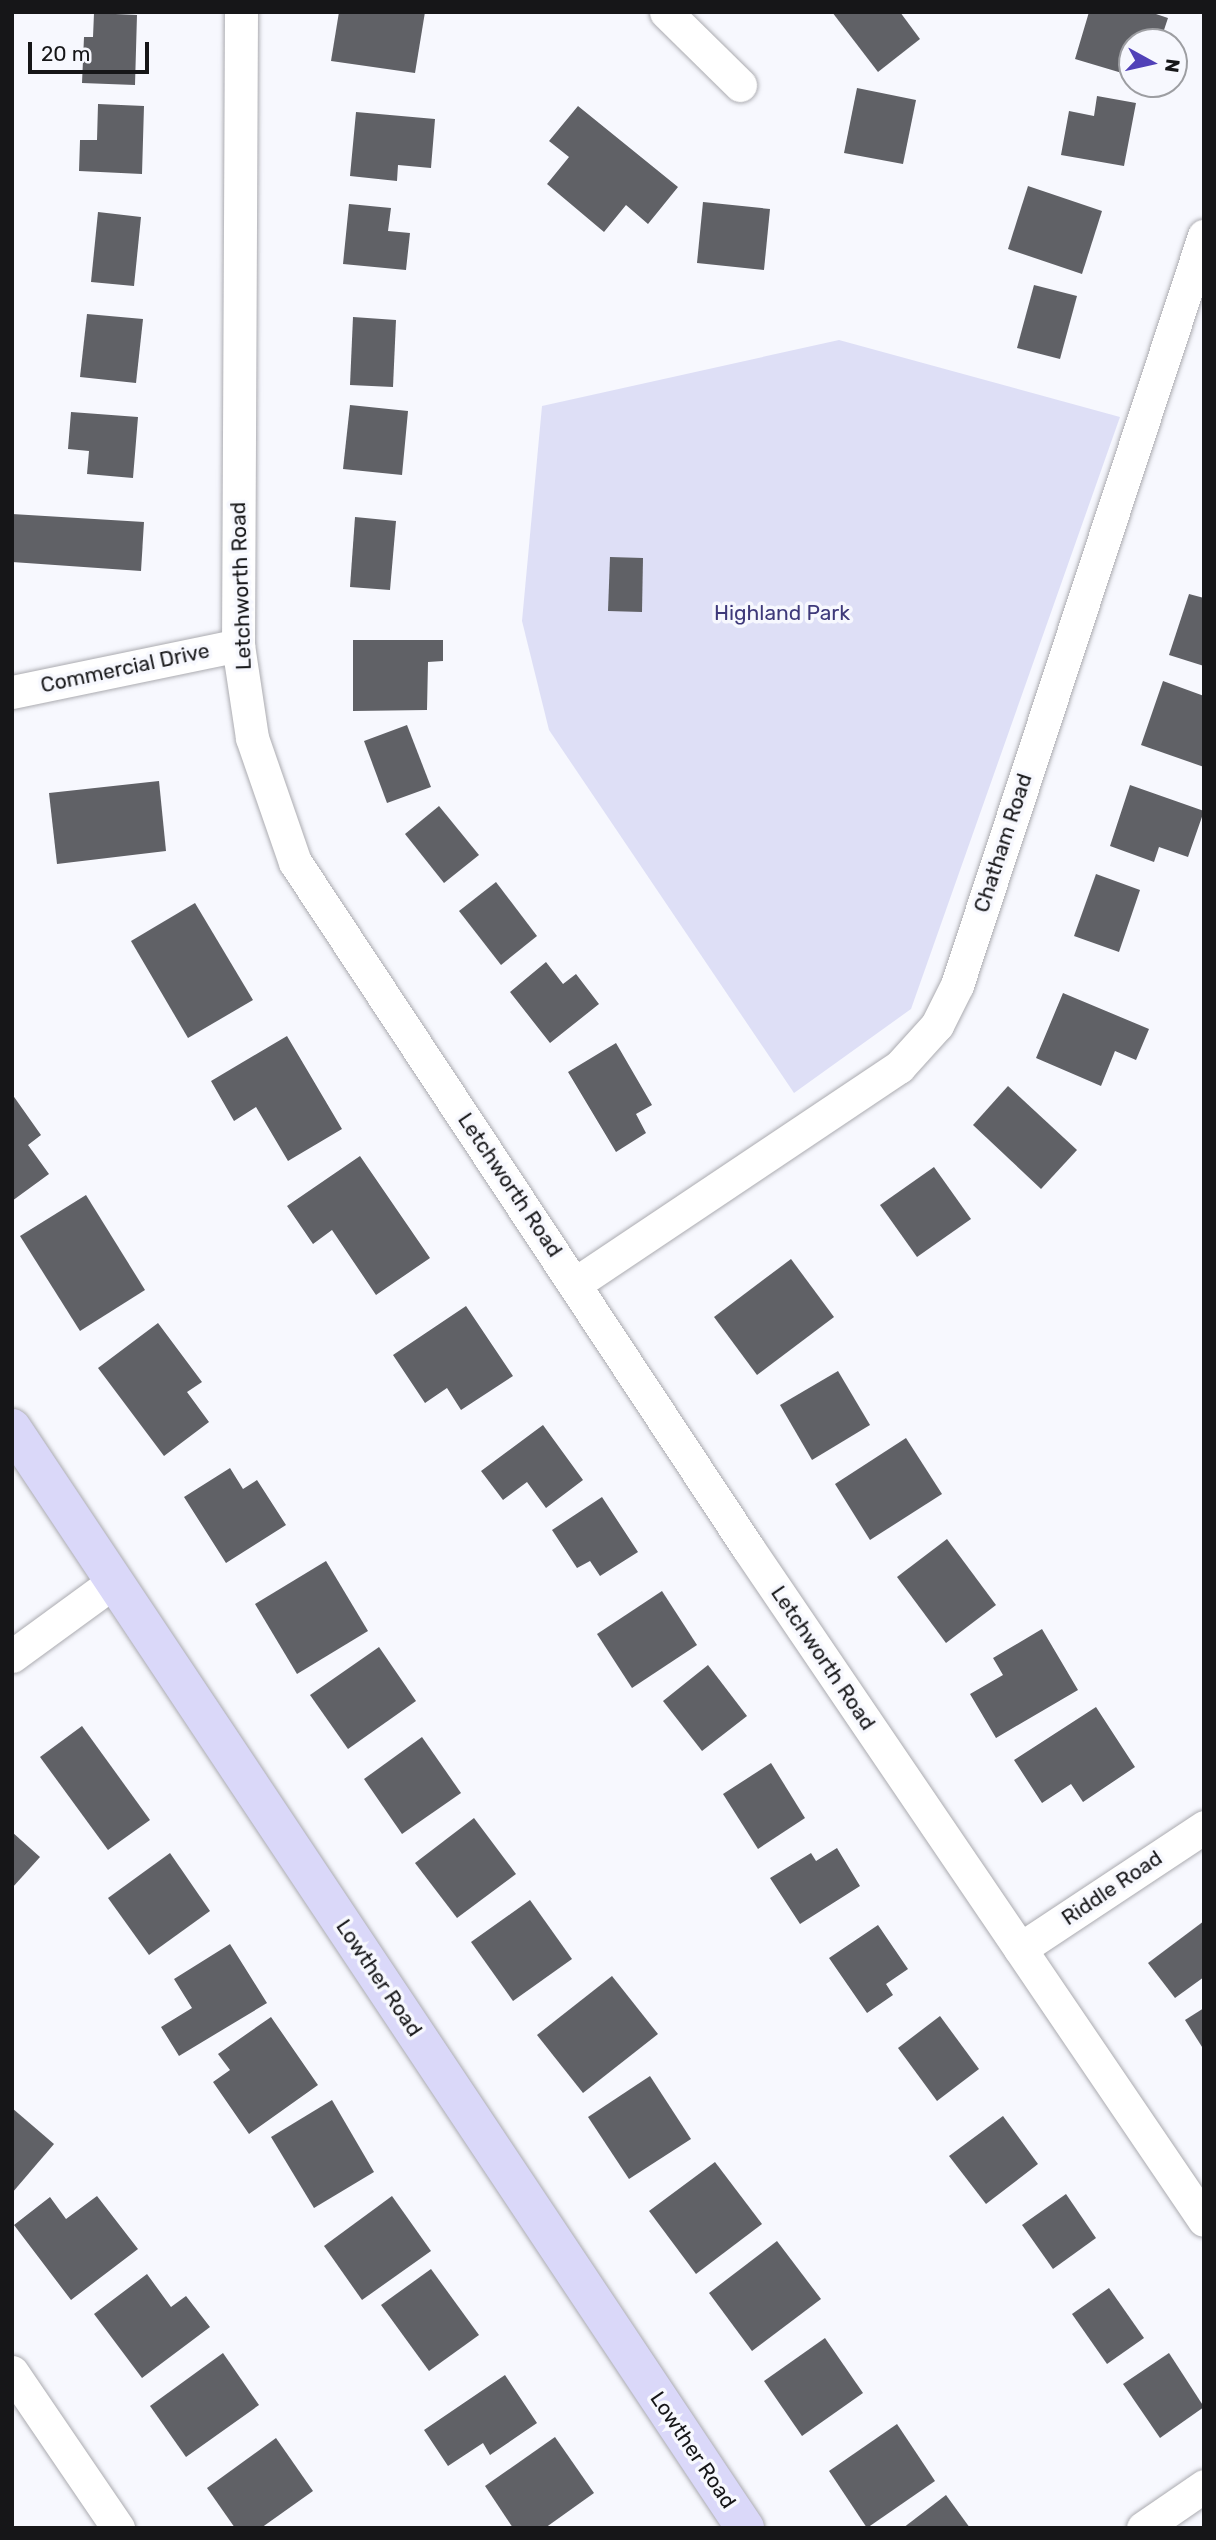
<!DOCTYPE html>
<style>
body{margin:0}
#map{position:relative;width:1216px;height:2540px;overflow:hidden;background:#f7f8fe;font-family:Rubik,sans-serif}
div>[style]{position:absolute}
.green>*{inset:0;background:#dedff6}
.building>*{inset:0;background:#606166}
.roads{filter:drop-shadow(0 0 2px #ababb0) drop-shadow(0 0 2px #ababb0)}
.street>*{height:33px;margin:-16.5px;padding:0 16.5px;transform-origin:16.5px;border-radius:16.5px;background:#fff}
.secondary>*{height:38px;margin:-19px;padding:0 19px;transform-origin:19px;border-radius:19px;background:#dad8f9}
span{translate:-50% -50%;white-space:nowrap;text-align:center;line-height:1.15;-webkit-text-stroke:7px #f7f8fe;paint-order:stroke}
.street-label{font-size:21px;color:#161618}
.park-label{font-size:21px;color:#3e397a}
.frame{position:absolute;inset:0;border:14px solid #161618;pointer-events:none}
.north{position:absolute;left:1118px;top:28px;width:70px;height:70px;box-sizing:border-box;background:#f7f8fe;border:2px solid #9d9ea2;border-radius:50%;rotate:98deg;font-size:19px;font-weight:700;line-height:28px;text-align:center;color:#161618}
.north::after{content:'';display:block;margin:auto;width:24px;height:32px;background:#5141b8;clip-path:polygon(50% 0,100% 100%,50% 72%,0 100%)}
.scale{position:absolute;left:28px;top:42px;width:121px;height:32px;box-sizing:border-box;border:4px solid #161618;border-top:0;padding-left:9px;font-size:21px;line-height:24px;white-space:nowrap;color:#161618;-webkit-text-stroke:5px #f7f8fe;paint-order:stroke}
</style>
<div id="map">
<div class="green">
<div style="clip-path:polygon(839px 340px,1120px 417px,911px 1009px,794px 1093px,549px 730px,522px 621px,542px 406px)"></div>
</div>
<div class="building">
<div style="clip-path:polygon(339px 12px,425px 12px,415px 73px,331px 61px)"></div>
<div style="clip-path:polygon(832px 12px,900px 12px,920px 39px,878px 72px)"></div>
<div style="clip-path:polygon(1089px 12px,1150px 12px,1168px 18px,1160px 42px,1132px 42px,1132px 76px,1075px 59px)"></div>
<div style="clip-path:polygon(94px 13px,137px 15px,135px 85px,82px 83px,84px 37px,93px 37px)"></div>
<div style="clip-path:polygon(857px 88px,916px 100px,903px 164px,844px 153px)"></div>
<div style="clip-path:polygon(1097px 96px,1136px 103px,1124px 166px,1061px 155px,1069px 111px,1094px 116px)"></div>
<div style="clip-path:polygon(98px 104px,144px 106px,142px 174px,79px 171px,80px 140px,97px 140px)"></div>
<div style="clip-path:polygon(578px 106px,678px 187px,648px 224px,626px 205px,604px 232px,547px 184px,569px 157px,549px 141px)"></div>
<div style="clip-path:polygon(356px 112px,435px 119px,431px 168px,398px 165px,397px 181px,350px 176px)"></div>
<div style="clip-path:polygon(1028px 186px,1102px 211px,1082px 274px,1008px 249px)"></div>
<div style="clip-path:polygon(703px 202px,770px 209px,764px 270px,697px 263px)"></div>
<div style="clip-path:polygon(349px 204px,391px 208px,388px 231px,410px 233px,406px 270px,343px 264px)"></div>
<div style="clip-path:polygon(98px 212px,141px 217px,134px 286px,91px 282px)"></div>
<div style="clip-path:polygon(1034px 285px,1077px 296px,1060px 359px,1017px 348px)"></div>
<div style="clip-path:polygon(87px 314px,143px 319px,136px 383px,80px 377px)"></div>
<div style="clip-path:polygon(353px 317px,396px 320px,393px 387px,350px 385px)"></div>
<div style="clip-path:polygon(350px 405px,408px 411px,402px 475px,343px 469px)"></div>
<div style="clip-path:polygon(71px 412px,138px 417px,133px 478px,87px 474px,89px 451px,68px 449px)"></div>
<div style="clip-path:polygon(12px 514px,144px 522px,141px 571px,12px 562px)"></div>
<div style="clip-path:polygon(355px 517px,396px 521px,390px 590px,350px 587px)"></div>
<div style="clip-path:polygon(610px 557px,643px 558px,642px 612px,608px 611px)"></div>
<div style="clip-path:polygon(1189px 594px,1204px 598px,1204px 666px,1169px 655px)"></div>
<div style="clip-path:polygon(353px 640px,443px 640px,443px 661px,428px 662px,427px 710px,353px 711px)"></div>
<div style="clip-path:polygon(1163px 681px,1204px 696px,1204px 767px,1141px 745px)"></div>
<div style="clip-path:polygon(407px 725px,431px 787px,387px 803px,364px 741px)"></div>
<div style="clip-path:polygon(159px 781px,166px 851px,57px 864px,49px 793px)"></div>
<div style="clip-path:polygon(1130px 785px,1204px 811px,1188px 857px,1159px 847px,1154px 862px,1110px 846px)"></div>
<div style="clip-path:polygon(439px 806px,479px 855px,444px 883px,405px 834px)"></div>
<div style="clip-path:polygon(1096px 874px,1140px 890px,1119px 952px,1074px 936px)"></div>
<div style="clip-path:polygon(496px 882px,537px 936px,501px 965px,459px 911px)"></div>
<div style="clip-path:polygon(195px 903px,253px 1000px,188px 1038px,131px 941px)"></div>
<div style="clip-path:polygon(546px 962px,563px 984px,576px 974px,599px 1004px,550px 1043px,510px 992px)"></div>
<div style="clip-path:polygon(1063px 993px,1149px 1029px,1136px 1060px,1115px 1051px,1101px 1086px,1036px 1058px)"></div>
<div style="clip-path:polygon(287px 1036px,342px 1129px,288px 1161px,256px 1107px,234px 1121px,211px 1081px)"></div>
<div style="clip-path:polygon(616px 1043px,652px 1105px,636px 1114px,646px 1133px,616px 1152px,568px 1072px)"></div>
<div style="clip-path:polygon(1008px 1086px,1077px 1150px,1041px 1189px,973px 1125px)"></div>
<div style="clip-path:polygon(12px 1094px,41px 1135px,28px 1145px,49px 1174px,12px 1201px)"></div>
<div style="clip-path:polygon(360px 1156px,430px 1258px,376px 1295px,332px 1230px,313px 1244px,287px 1206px)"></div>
<div style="clip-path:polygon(934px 1167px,971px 1219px,917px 1257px,880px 1205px)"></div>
<div style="clip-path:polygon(86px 1195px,145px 1290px,80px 1331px,20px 1236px)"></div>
<div style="clip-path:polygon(791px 1259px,834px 1317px,757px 1375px,714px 1317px)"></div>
<div style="clip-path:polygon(466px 1306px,513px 1376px,461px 1410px,447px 1388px,425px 1403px,393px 1355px)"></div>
<div style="clip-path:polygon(158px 1323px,202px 1382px,187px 1392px,209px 1422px,164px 1456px,98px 1368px)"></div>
<div style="clip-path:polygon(838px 1371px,870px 1425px,812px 1460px,780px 1405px)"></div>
<div style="clip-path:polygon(543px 1425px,583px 1480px,546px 1508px,527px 1482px,503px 1500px,481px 1471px)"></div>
<div style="clip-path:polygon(906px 1438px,942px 1494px,870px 1540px,835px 1484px)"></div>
<div style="clip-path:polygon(230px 1468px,243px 1489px,257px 1480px,286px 1525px,226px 1563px,184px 1497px)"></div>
<div style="clip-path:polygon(602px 1497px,638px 1552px,600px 1576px,590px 1561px,577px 1568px,552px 1530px)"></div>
<div style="clip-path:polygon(947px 1539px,996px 1605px,946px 1643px,897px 1577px)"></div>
<div style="clip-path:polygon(326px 1561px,368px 1631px,297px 1674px,255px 1604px)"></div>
<div style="clip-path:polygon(662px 1591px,697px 1645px,632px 1688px,597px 1634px)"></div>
<div style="clip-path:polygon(1042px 1629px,1078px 1690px,996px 1738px,970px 1694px,1003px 1675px,993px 1658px)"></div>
<div style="clip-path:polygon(379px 1647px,416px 1701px,348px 1749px,310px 1695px)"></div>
<div style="clip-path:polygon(708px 1665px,747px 1716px,702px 1751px,663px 1701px)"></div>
<div style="clip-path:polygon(1096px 1707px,1135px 1767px,1083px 1802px,1071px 1784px,1042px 1803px,1014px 1760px)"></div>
<div style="clip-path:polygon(82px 1726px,150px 1820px,108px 1850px,40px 1757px)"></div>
<div style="clip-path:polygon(422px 1737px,461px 1793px,402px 1834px,364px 1779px)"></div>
<div style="clip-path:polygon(771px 1763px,805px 1818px,758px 1849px,723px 1794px)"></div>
<div style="clip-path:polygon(474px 1818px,516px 1874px,457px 1918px,415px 1863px)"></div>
<div style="clip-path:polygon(12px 1832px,40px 1857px,12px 1888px)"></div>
<div style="clip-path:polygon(837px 1848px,860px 1886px,800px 1924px,770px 1878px,811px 1853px,816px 1861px)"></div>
<div style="clip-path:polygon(170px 1853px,210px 1911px,149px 1955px,108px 1898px)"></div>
<div style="clip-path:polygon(530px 1900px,572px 1959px,513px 2001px,471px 1942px)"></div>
<div style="clip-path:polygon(1204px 1921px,1204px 1977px,1175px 1998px,1148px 1963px)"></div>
<div style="clip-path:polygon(878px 1925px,908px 1969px,886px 1984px,893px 1995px,867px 2013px,829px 1958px)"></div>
<div style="clip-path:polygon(230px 1944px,267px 2003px,179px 2056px,161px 2027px,192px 2008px,174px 1979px)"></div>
<div style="clip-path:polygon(612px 1976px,658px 2034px,583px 2093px,537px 2035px)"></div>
<div style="clip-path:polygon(1204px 2008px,1204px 2050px,1185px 2020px)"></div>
<div style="clip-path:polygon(940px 2016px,979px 2069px,937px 2101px,898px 2048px)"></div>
<div style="clip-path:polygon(271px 2017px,318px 2085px,249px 2134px,213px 2082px,230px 2070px,218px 2054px)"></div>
<div style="clip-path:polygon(650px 2076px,691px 2139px,629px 2179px,588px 2117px)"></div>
<div style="clip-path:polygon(332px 2100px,374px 2172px,314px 2208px,271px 2137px)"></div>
<div style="clip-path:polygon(12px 2108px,54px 2144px,12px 2193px)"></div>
<div style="clip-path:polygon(1003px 2116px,1038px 2164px,986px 2204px,949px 2156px)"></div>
<div style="clip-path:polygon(715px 2162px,762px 2224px,696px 2274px,649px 2211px)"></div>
<div style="clip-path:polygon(1066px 2194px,1096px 2238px,1053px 2269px,1022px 2225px)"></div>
<div style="clip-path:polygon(97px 2196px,138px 2249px,71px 2300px,14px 2225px,50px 2197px,66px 2219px)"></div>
<div style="clip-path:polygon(392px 2196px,431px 2251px,362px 2300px,324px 2246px)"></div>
<div style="clip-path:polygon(777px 2241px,821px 2299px,752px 2351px,709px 2293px)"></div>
<div style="clip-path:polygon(431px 2269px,479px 2335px,429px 2371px,381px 2305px)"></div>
<div style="clip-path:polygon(147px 2274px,171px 2307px,186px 2296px,210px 2327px,142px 2378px,94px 2314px)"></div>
<div style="clip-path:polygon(1109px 2288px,1144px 2338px,1107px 2364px,1072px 2314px)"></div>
<div style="clip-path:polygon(825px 2338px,863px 2393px,802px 2436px,764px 2381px)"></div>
<div style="clip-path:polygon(223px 2353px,259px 2405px,186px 2457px,150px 2406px)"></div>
<div style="clip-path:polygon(1169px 2353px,1204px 2407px,1160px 2438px,1123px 2384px)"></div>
<div style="clip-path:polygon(505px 2375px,537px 2423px,490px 2455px,483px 2443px,448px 2466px,424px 2430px)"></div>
<div style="clip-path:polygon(897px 2424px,935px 2481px,867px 2528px,829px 2471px)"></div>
<div style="clip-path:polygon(555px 2437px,594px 2493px,545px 2528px,513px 2528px,485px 2486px)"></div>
<div style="clip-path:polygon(276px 2438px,313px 2491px,261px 2528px,235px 2528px,207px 2488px)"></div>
<div style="clip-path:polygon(946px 2495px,970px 2528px,903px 2528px)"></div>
</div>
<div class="roads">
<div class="street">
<div style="left:241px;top:12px;width:633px;rotate:90.27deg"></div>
<div style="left:238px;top:645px;width:94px;rotate:81.4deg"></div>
<div style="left:252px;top:738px;width:131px;rotate:70.9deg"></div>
<div style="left:295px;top:862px;width:822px;rotate:56.56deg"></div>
<div style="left:748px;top:1548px;width:812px;rotate:55.84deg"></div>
<div style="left:666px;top:12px;width:104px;rotate:44.6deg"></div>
<div style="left:12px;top:692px;width:231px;rotate:-11.7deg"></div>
<div style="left:576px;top:1283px;width:389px;rotate:-33.8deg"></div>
<div style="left:899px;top:1067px;width:57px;rotate:-47.9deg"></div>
<div style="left:937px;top:1025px;width:45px;rotate:-63.4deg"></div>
<div style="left:957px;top:985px;width:789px;rotate:-71.75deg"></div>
<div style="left:12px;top:1656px;width:127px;rotate:-36.1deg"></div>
<div style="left:1020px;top:1949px;width:221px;rotate:-33.5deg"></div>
<div style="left:12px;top:2372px;width:189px;rotate:55.8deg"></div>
<div style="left:1143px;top:2528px;width:74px;rotate:-34.5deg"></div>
</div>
<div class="secondary">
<div style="left:12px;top:1428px;width:1322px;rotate:56.32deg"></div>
</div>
</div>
<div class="street-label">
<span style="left:241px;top:586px;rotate:-92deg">Letchworth Road</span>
<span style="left:125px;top:668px;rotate:-12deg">Commercial Drive</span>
<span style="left:1003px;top:843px;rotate:-72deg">Chatham Road</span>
<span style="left:510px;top:1185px;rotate:56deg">Letchworth Road</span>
<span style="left:823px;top:1658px;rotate:56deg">Letchworth Road</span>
<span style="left:1112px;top:1888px;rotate:-34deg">Riddle Road</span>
<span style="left:379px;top:1978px;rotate:56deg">Lowther Road</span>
<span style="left:693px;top:2450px;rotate:56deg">Lowther Road</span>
</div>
<div class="park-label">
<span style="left:782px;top:613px">Highland Park</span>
</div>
<div class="frame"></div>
<div class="north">N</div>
<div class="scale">20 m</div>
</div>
